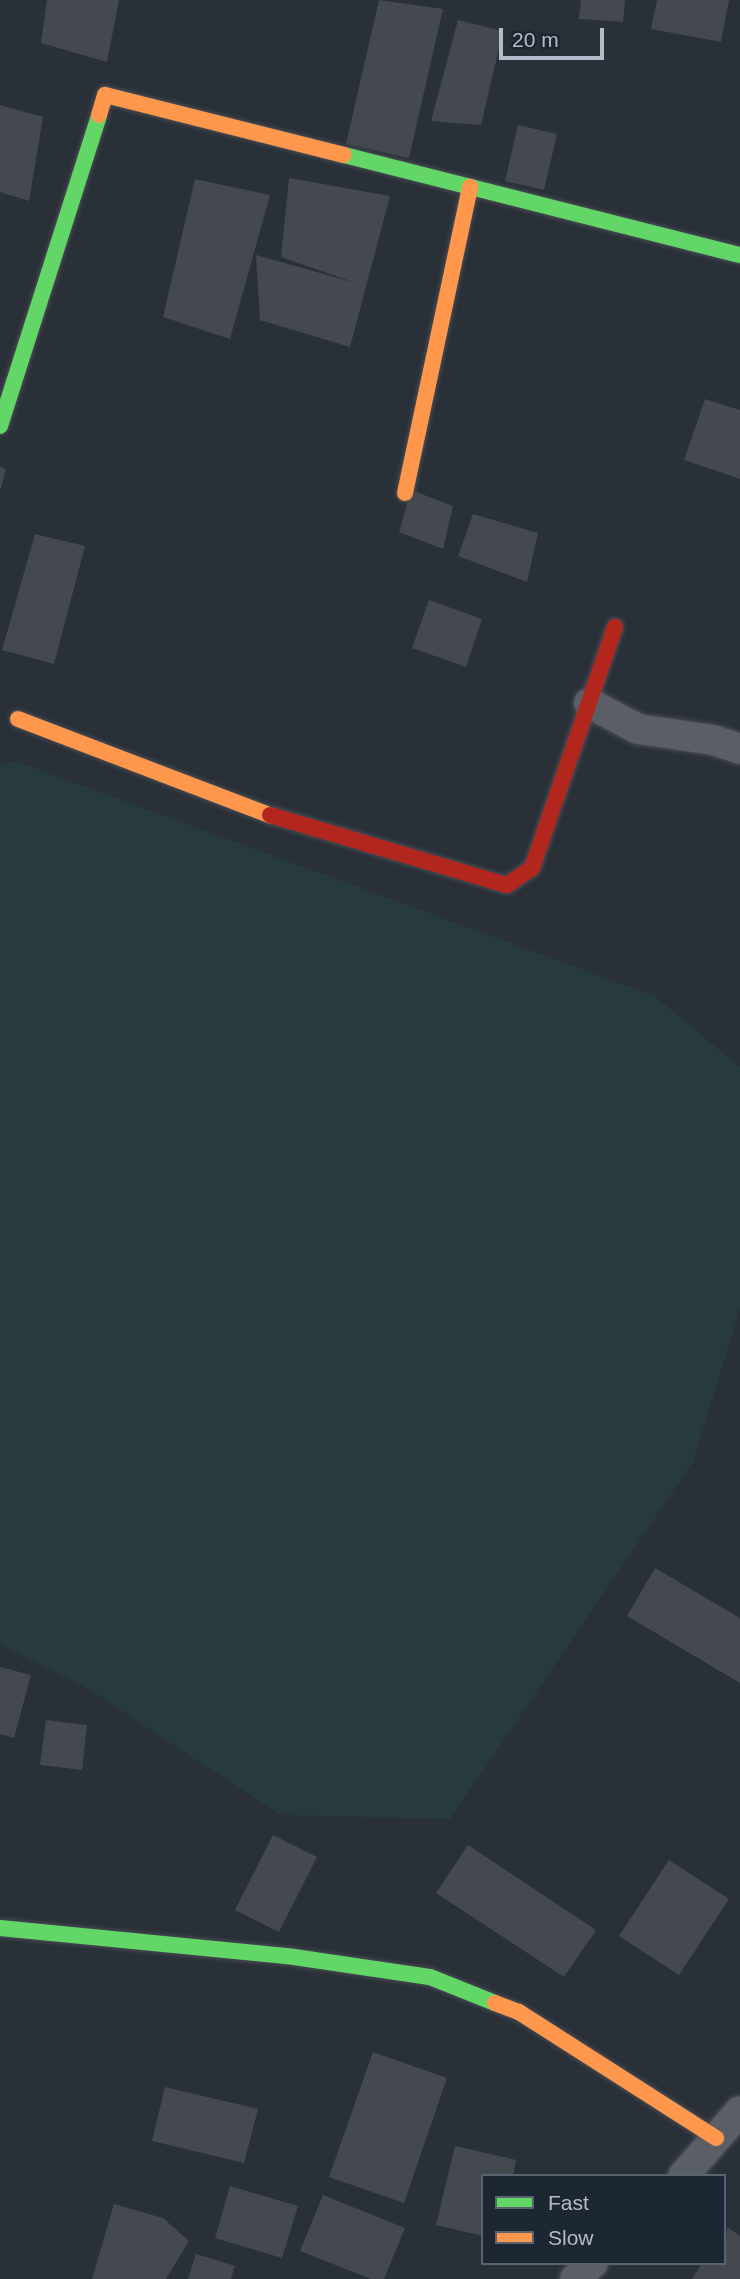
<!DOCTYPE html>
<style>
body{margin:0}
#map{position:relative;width:740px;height:2279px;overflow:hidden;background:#2a3038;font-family:Helvetica,sans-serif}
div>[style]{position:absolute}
.green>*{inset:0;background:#273a3e}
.building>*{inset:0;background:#444950}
.roads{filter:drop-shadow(0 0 2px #484c53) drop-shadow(0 0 2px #484c53)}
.street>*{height:30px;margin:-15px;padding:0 15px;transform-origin:15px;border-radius:15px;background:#5a5e66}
.fast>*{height:16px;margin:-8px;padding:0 8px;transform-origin:8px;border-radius:8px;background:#63d668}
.slow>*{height:16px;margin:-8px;padding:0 8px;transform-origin:8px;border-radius:8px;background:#ff974d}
.jam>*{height:16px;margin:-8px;padding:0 8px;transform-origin:8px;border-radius:8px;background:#b3261e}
span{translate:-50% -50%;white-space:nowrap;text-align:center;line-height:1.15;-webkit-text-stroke:5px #1d2633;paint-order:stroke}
.legend{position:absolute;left:481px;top:2174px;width:245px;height:91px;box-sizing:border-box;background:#1d2633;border:2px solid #59626f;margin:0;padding:9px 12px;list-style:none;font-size:21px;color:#b4bcc9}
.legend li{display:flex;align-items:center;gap:14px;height:35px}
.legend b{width:35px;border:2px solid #59626f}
.scale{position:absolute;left:499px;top:28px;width:105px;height:32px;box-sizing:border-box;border:4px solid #b4bcc9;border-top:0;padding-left:9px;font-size:21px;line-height:24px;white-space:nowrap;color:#b4bcc9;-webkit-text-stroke:5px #1d2633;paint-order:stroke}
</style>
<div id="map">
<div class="green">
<div style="clip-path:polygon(16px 761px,655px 996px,740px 1067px,740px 1309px,693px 1462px,450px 1819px,280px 1815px,84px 1686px,0 1644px,0 765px)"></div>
</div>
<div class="building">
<div style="clip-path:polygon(47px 0,119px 0,107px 62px,41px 43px)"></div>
<div style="clip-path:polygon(379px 0,443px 9px,409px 158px,346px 144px)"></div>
<div style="clip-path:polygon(581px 0,625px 0,623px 22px,579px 19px)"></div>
<div style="clip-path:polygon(657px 0,729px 0,721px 42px,651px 29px)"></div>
<div style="clip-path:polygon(458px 20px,503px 31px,481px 125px,431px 121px)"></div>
<div style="clip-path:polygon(0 105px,43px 117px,29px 201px,0 192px)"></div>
<div style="clip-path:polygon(518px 125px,557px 134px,544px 190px,505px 181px)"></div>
<div style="clip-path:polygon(289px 178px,390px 196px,350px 347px,260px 320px,256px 255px,356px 283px,281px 257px)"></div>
<div style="clip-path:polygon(195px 179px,270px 195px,230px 339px,163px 317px)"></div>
<div style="clip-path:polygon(705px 399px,740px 410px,740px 479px,684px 460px)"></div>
<div style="clip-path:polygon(0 467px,6px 469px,1px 488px,0 488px)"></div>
<div style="clip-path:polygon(411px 490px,453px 506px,443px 549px,399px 532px)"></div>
<div style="clip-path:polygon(473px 514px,538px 533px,527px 582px,458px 556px)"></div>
<div style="clip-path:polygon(35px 534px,85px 546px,54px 664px,2px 650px)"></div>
<div style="clip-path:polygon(429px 600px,482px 619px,466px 667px,412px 648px)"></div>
<div style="clip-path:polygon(655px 1568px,740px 1618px,740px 1683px,627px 1616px)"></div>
<div style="clip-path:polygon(0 1667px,31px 1675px,14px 1738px,0 1734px)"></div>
<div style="clip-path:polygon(46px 1720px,87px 1725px,82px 1770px,40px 1765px)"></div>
<div style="clip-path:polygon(273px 1835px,317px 1857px,279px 1932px,235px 1910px)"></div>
<div style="clip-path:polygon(468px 1845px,596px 1930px,564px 1977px,436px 1893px)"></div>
<div style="clip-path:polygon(669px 1860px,729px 1899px,679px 1975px,619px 1936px)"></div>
<div style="clip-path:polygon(373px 2052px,447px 2078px,404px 2203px,329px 2177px)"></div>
<div style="clip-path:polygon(165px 2087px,258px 2109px,244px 2163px,152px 2141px)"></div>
<div style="clip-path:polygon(455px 2146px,516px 2160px,513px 2176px,483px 2176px,483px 2236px,436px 2225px)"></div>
<div style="clip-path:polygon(230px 2186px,298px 2206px,282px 2258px,215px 2238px)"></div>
<div style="clip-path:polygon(323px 2195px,405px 2228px,384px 2279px,371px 2279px,300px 2251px)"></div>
<div style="clip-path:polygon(114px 2204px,163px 2218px,189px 2241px,166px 2279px,92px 2279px)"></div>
<div style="clip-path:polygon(727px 2227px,740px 2236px,740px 2279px,692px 2279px,702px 2263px,724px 2263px)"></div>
<div style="clip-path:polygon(196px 2254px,235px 2266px,231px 2279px,188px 2279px)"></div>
</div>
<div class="roads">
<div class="street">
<div style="left:589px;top:703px;width:55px;rotate:28deg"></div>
<div style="left:638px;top:729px;width:76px;rotate:8.3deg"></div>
<div style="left:713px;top:740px;width:28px;rotate:18deg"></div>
<div style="left:683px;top:2176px;width:86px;rotate:-48.8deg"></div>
<div style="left:575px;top:2279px;width:24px;rotate:-42deg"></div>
</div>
<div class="fast">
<div style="left:344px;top:155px;width:408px;rotate:14.2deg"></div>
<div style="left:0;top:426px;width:326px;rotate:-72.3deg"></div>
<div style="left:0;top:1928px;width:295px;rotate:5.6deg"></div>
<div style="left:294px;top:1957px;width:137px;rotate:8.4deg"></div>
<div style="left:430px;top:1977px;width:70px;rotate:21.8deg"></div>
</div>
<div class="slow">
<div style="left:99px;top:115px;width:21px;rotate:-73deg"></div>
<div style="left:105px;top:95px;width:246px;rotate:14.1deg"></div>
<div style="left:405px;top:493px;width:313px;rotate:-78deg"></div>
<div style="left:18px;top:719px;width:270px;rotate:20.9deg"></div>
<div style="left:495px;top:2003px;width:26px;rotate:21deg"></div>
<div style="left:519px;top:2012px;width:234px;rotate:32.6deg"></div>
</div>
<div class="jam">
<div style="left:270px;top:815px;width:247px;rotate:16.5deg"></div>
<div style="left:507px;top:885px;width:30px;rotate:-34deg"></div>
<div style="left:532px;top:868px;width:255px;rotate:-71deg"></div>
</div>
</div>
<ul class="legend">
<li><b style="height:9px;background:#63d668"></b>Fast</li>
<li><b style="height:9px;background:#ff974d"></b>Slow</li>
</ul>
<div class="scale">20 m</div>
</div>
